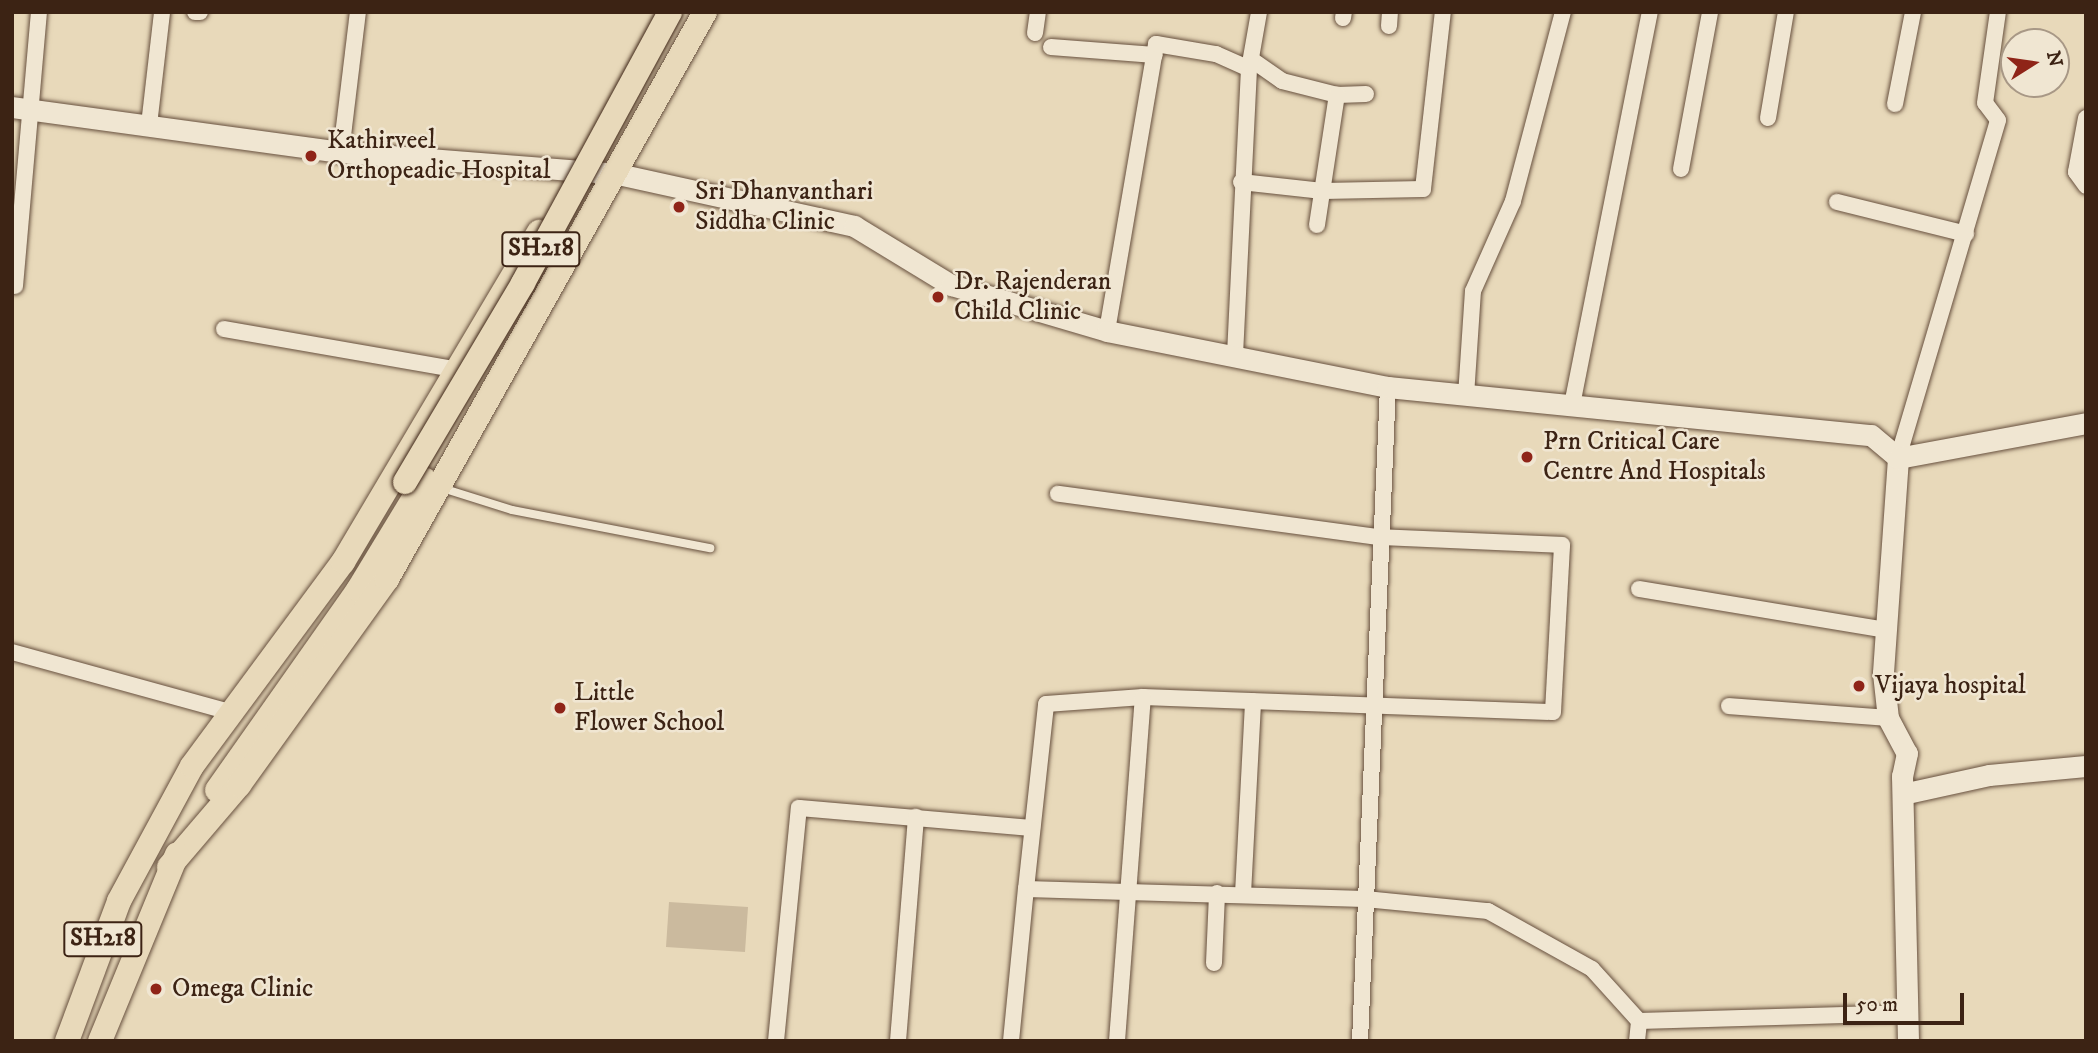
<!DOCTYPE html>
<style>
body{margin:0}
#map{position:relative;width:2098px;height:1053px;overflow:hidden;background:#e8d9ba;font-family:"IM FELL DW Pica",serif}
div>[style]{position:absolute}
.green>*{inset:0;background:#cbba9e}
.roads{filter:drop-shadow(0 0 2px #67503e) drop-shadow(0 0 2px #67503e)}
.lane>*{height:8px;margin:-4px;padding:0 4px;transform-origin:4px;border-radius:4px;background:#f0e6d2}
.street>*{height:16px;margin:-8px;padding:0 8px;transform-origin:8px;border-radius:8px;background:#f0e6d2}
.secondary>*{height:21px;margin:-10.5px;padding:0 10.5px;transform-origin:10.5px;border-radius:10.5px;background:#f0e6d2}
.primary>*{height:24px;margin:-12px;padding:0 12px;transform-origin:12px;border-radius:12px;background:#e8d9ba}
.bridges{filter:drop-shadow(0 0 2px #3c2314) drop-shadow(0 0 2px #3c2314)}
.primary-bridge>*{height:24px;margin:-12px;padding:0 12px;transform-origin:12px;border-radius:12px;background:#e8d9ba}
.dots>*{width:19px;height:19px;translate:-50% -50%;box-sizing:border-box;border:4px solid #f0e6d2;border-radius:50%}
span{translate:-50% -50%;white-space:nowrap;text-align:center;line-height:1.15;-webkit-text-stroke:5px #f0e6d2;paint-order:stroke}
.shield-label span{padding:2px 5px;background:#f0e6d2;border:2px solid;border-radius:5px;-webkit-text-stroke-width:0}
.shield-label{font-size:24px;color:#3c2314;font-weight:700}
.poi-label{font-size:26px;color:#3c2314}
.left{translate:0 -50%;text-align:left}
.frame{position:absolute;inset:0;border:14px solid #3c2314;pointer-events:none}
.north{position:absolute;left:2000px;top:28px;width:70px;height:70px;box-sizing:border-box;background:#f0e6d2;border:2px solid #a89886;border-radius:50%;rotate:78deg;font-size:19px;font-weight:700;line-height:28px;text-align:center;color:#3c2314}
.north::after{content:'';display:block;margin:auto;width:24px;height:32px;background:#8f2418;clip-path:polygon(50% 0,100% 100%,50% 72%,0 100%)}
.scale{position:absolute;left:1843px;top:993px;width:121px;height:32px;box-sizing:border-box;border:4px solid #3c2314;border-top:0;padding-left:9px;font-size:21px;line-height:24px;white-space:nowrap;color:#3c2314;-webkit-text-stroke:5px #f0e6d2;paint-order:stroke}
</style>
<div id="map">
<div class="green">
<div style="clip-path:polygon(669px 902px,748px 907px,745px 952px,666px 947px)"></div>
</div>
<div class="roads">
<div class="lane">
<div style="left:442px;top:488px;width:73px;rotate:17.4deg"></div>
<div style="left:512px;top:510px;width:202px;rotate:10.9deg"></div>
</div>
<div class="street">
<div style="left:195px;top:12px;width:5px"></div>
<div style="left:1343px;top:18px;width:6px;rotate:-81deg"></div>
<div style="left:1389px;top:26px;width:14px;rotate:-86deg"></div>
<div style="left:1035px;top:33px;width:21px;rotate:-82deg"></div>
<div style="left:1051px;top:47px;width:104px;rotate:4.4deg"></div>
<div style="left:1255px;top:62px;width:33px;rotate:35deg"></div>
<div style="left:1282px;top:81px;width:57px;rotate:14.3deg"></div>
<div style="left:1337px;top:95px;width:29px;rotate:-2deg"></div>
<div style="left:1895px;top:104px;width:94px;rotate:-78.9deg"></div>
<div style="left:1768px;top:118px;width:108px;rotate:-80.4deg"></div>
<div style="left:2086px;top:118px;width:55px;rotate:100.5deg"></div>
<div style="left:2076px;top:172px;width:17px;rotate:54deg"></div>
<div style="left:149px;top:125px;width:114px;rotate:-83.4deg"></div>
<div style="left:341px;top:152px;width:141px;rotate:-83.1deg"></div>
<div style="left:1681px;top:169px;width:160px;rotate:-79.5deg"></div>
<div style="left:1241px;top:182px;width:82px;rotate:6.3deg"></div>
<div style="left:1323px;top:191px;width:100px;rotate:-1.1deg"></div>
<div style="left:1423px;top:189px;width:178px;rotate:-83.6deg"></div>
<div style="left:1837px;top:202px;width:133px;rotate:13.9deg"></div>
<div style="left:1317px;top:225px;width:132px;rotate:-81.3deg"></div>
<div style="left:15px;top:286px;width:275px;rotate:-85deg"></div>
<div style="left:224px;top:329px;width:233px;rotate:9.9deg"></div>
<div style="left:1107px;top:331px;width:291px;rotate:-80.3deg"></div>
<div style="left:1156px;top:44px;width:61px;rotate:9.5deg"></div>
<div style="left:1216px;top:54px;width:36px;rotate:24deg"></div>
<div style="left:1235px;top:355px;width:286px;rotate:-87.2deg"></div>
<div style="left:1249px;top:69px;width:58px;rotate:-80deg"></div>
<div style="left:1466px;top:396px;width:105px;rotate:-86.2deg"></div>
<div style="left:1473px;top:291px;width:98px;rotate:-66deg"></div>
<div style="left:1513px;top:201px;width:196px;rotate:-75.2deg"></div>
<div style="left:1573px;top:400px;width:396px;rotate:-78.8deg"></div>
<div style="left:1898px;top:458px;width:352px;rotate:-73.5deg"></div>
<div style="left:1998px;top:120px;width:21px;rotate:-127deg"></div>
<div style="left:1985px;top:103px;width:92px;rotate:-81.9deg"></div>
<div style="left:1639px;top:589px;width:251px;rotate:9.4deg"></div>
<div style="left:12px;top:652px;width:226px;rotate:15.4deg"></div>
<div style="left:1729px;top:706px;width:159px;rotate:4.3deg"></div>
<div style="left:1026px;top:889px;width:186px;rotate:-83.8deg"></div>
<div style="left:1046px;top:704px;width:97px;rotate:-4.1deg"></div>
<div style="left:1143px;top:697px;width:410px;rotate:2.1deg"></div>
<div style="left:1553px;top:712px;width:167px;rotate:-86.9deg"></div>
<div style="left:1562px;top:545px;width:184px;rotate:-177.5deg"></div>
<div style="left:1378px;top:537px;width:323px;rotate:-172.3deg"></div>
<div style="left:1243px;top:894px;width:193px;rotate:-87deg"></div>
<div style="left:1214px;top:963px;width:70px;rotate:-87.5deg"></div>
<div style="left:776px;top:1041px;width:234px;rotate:-84.4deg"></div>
<div style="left:799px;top:808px;width:234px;rotate:4.9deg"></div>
<div style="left:898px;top:1041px;width:225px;rotate:-85.4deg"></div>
<div style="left:1011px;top:1041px;width:153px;rotate:-84.4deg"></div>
<div style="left:1026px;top:889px;width:339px;rotate:1.7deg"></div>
<div style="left:1365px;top:899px;width:124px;rotate:5.6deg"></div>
<div style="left:1488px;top:911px;width:119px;rotate:29.1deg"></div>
<div style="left:1592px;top:969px;width:70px;rotate:47.9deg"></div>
<div style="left:1639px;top:1021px;width:265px;rotate:-1.7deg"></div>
<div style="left:1117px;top:1041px;width:345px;rotate:-85.7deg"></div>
<div style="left:1360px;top:1041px;width:655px;rotate:-87.55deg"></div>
<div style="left:1637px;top:1041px;width:20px;rotate:-84deg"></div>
</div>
<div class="secondary">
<div style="left:12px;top:107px;width:332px;rotate:7.8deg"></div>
<div style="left:341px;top:152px;width:278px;rotate:4.5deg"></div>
<div style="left:618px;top:174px;width:242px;rotate:12.4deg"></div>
<div style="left:854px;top:226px;width:114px;rotate:31.3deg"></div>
<div style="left:951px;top:285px;width:163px;rotate:16.4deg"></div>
<div style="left:1107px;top:331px;width:287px;rotate:11.3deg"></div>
<div style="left:1388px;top:387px;width:485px;rotate:5.7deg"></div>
<div style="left:1871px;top:435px;width:35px;rotate:40deg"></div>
<div style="left:1898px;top:458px;width:216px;rotate:94deg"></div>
<div style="left:1883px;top:673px;width:45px;rotate:83.7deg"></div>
<div style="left:1888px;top:718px;width:40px;rotate:62deg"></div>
<div style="left:1907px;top:753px;width:24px;rotate:102deg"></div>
<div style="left:1902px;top:776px;width:265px;rotate:88.7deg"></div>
<div style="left:1898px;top:458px;width:191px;rotate:-10.5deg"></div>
<div style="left:1907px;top:793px;width:84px;rotate:-12.4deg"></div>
<div style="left:1989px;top:775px;width:97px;rotate:-5.3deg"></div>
</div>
<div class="primary">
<div style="left:217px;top:790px;width:245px;rotate:-54.8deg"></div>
<div style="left:358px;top:590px;width:129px;rotate:-58.7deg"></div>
<div style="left:169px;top:867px;width:108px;rotate:-49.5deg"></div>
<div style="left:239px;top:785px;width:254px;rotate:-54.3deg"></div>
<div style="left:387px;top:579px;width:650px;rotate:-60.71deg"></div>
<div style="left:67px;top:1041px;width:149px;rotate:-69.6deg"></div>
<div style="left:119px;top:901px;width:153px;rotate:-61.6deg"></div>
<div style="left:192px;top:766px;width:254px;rotate:-53.5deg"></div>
<div style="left:343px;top:562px;width:384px;rotate:-59.3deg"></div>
<div style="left:100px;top:1041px;width:202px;rotate:-67.6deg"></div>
</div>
</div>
<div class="bridges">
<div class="primary-bridge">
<div style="left:405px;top:482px;width:231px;rotate:-59.3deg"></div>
<div style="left:523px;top:283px;width:308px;rotate:-61.5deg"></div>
</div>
</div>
<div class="dots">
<div style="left:311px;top:156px;background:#8f2418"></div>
<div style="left:679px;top:207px;background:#8f2418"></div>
<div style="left:938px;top:297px;background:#8f2418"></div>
<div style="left:1527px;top:457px;background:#8f2418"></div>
<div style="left:1859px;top:686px;background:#8f2418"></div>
<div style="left:560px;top:708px;background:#8f2418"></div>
<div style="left:156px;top:989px;background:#8f2418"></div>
</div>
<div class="shield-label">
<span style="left:541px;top:249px">SH218</span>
<span style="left:103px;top:939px">SH218</span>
</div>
<div class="poi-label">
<span class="left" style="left:327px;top:156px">Kathirveel<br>Orthopeadic Hospital</span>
<span class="left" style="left:695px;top:207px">Sri Dhanvanthari<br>Siddha Clinic</span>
<span class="left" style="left:954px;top:297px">Dr. Rajenderan<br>Child Clinic</span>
<span class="left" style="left:1543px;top:457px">Prn Critical Care<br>Centre And Hospitals</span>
<span class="left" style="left:1875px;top:686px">Vijaya hospital</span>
<span class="left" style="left:574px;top:708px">Little<br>Flower School</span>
<span class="left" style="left:172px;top:989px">Omega Clinic</span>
</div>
<div class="frame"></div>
<div class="north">N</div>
<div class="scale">50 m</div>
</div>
